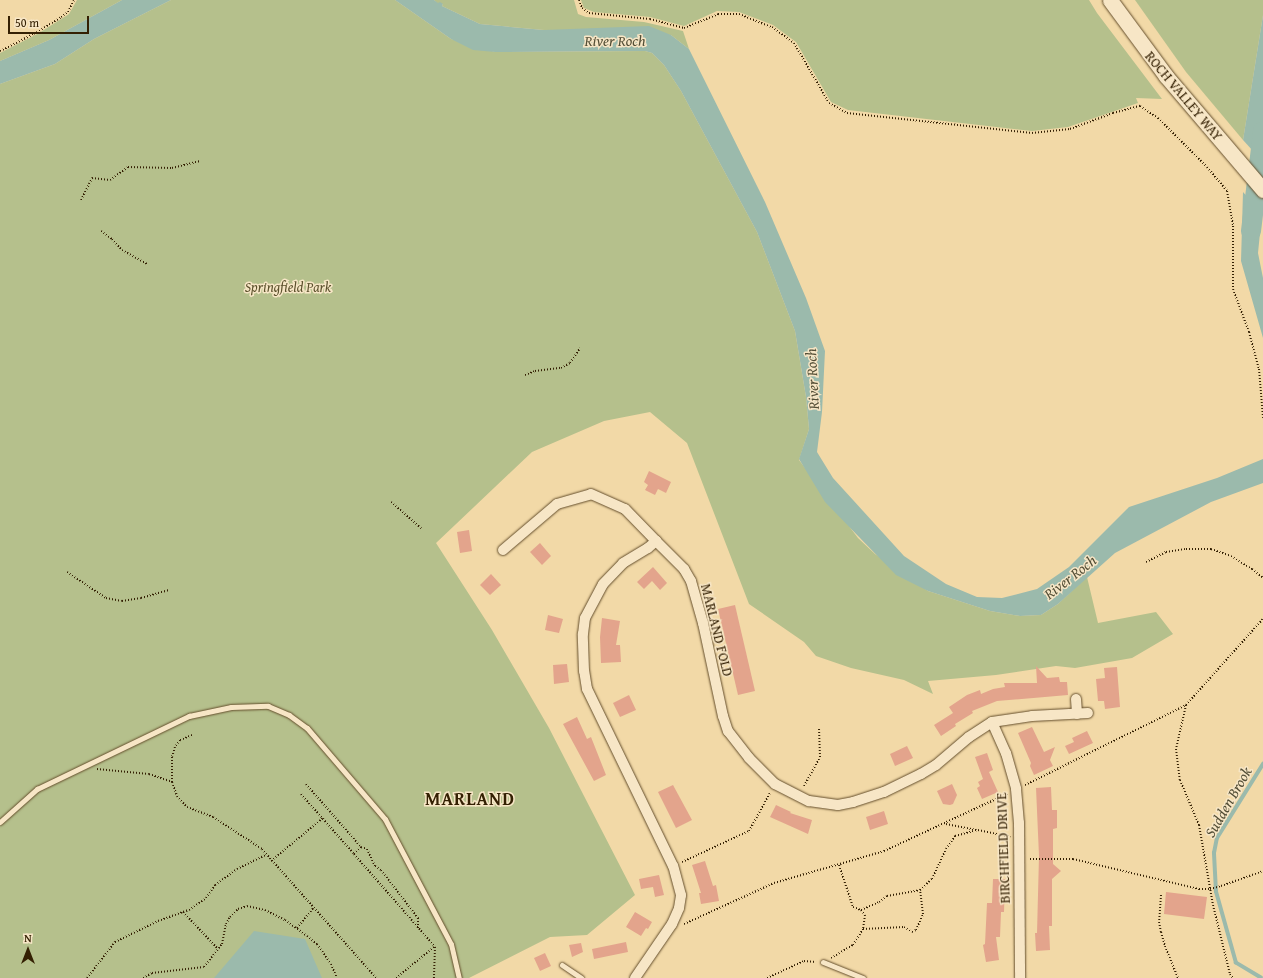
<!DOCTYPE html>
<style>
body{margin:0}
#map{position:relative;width:1263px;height:978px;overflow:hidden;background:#f2d9a7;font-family:"Gentium Book Plus",serif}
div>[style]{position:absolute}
.green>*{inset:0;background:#b5c08c}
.water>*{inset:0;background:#9bbaac}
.stream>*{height:3.5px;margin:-1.75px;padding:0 1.75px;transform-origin:1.75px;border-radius:1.75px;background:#9bbaac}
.river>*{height:20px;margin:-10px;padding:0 10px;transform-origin:10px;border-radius:10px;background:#9bbaac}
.building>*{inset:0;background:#e3a48c}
.path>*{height:2px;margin-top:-1px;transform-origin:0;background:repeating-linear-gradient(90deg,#342003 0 1px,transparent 0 3px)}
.roads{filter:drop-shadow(0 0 1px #644e2c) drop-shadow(0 0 1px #644e2c)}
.service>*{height:5px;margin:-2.5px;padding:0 2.5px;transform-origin:2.5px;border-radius:2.5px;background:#f7e6c6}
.minor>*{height:10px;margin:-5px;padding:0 5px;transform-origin:5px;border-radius:5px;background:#f7e6c6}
.secondary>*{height:15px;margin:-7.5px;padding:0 7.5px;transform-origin:7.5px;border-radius:7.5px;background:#f7e6c6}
span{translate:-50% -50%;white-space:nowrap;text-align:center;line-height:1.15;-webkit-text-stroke:3px #f7e6c6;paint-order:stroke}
.street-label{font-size:14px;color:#342003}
.park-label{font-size:14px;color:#5b502c;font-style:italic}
.water-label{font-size:15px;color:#534e36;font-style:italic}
.district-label{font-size:18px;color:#342003;font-weight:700;letter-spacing:1px}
.north{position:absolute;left:8px;top:930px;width:40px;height:40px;-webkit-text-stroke:3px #f7e6c6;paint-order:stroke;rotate:0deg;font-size:11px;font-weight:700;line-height:16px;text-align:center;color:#342003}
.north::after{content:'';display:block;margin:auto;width:14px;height:18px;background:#342003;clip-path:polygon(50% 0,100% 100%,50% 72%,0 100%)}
.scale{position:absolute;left:8px;top:16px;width:81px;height:18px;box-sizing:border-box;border:2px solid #342003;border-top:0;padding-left:5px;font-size:12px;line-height:14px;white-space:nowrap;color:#342003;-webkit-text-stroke:3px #f7e6c6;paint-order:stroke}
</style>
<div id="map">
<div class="green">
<div style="clip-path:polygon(77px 0,122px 0,49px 40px,0 61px,0 53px,39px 33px,69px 14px)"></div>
<div style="clip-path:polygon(171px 0,395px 0,451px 39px,495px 52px,645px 51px,652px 53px,664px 65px,681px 91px,757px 232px,795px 331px,806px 397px,809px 429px,799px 460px,858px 538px,875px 554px,928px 591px,990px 611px,1020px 616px,1041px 615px,1058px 604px,1087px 577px,1098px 623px,1156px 612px,1173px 634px,1132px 658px,1075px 668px,1056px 666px,996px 675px,928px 681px,933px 694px,904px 680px,851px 668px,816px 656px,804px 642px,749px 604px,687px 443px,650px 412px,604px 421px,532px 452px,436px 543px,492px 630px,549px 728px,635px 895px,587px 935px,550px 937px,469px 978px,0 978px,0 84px,55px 64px,94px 39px)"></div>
<div style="clip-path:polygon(434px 0,574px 0,578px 14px,586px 17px,644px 22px,683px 31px,689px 49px,671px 35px,544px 30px,480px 24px,442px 6px,443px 4px,438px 4px)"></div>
<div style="clip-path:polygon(581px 0,1089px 0,1097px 13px,1162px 99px,1136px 98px,1138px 103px,1068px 127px,1032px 131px,848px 110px,831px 102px,796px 42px,773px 25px,739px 12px,717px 11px,684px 26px,650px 17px,594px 12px,584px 8px)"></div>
<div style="clip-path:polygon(1135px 0,1263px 0,1263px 15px,1243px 140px,1186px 72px)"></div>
</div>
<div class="water">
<div style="clip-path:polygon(122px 0,171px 0,94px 39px,55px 64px,0 84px,0 61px,49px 40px)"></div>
<div style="clip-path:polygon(395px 0,434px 0,438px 3px,440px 2px,443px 4px,442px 6px,480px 24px,544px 30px,649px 26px,671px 35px,689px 49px,765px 202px,806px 298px,825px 351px,822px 412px,817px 452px,833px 478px,904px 556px,946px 584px,977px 597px,1002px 598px,1037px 589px,1069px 567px,1129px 507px,1217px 478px,1263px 459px,1263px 483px,1211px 502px,1115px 553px,1058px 604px,1041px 615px,1020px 616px,990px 611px,928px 591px,896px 575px,825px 502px,799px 459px,809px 429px,806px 397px,795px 331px,757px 232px,681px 91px,664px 65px,652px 53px,645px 51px,495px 52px,473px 50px,451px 39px)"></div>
<div style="clip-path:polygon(1263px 15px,1263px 162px,1243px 140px)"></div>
<div style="clip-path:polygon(1243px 192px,1262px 213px,1258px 253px,1263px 278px,1263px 338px,1241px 261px)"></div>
<div style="clip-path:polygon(254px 931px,305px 939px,322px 978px,214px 978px)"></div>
</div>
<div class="stream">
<div style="left:1261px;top:978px;width:29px;rotate:-149deg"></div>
<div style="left:1236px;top:963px;width:74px;rotate:-105.7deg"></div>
<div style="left:1216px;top:892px;width:39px;rotate:-93deg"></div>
<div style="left:1214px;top:853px;width:15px;rotate:-79deg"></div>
<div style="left:1217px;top:838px;width:87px;rotate:-58.1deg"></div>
</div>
<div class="river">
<div style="left:1251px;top:231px;width:100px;rotate:-83.1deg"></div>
</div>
<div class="building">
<div style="clip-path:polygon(649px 471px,671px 482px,666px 493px,658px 489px,655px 495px,645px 490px,648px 485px,644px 482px)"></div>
<div style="clip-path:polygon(469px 530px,472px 551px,460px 553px,457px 532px)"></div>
<div style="clip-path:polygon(540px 543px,551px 556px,542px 565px,530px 552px)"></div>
<div style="clip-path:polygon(653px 567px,667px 583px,660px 590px,652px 581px,644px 589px,637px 582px)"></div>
<div style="clip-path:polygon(491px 574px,501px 585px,490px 595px,480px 585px)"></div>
<div style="clip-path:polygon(735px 605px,755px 691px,738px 695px,718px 609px)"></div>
<div style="clip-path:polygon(548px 615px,563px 619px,559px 633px,545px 630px)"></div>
<div style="clip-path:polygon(602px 618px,620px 621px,616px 645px,620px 645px,621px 662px,601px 663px,600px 637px)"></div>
<div style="clip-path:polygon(567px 664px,569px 682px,554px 684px,553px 665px)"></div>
<div style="clip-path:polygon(1036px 666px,1047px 678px,1059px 677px,1060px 682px,1067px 682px,1068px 695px,997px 701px,972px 711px,973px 713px,955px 724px,956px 726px,941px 736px,934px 725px,953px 713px,949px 707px,967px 695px,980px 690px,981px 694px,993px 689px,1005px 687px,1004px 683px,1037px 683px)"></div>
<div style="clip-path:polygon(1117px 667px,1120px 707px,1105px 709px,1104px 701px,1098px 701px,1096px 679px,1105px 678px,1104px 668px)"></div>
<div style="clip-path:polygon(629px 695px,636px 710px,620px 717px,613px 703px)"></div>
<div style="clip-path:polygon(577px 717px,587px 739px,591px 737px,606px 775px,594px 781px,563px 724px)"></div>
<div style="clip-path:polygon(1032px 727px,1044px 752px,1055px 747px,1050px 760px,1053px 766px,1034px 775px,1030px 766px,1031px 763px,1018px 733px)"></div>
<div style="clip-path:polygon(1087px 731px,1093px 743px,1069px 754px,1065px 746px,1074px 742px,1072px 738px)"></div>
<div style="clip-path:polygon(907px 746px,913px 758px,895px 766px,890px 754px)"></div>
<div style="clip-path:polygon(987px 753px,993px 770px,989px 772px,998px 792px,982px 799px,977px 788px,980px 786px,978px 782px,983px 779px,975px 757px)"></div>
<div style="clip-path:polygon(952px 784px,957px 795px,953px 804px,950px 805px,943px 804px,937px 791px)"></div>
<div style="clip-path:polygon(673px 785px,692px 820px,676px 828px,658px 792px)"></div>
<div style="clip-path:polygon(1051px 787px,1052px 810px,1057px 810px,1057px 828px,1053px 829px,1053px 864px,1061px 871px,1052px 879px,1052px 926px,1049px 926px,1050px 950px,1036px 951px,1035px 933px,1037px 933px,1039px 856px,1036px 788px)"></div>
<div style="clip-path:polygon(776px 805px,791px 812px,790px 813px,812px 820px,808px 834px,770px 817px)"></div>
<div style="clip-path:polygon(884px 811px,888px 824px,870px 830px,866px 817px)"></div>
<div style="clip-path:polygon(705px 861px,713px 886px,716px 885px,719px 901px,701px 904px,699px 893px,701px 893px,692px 865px)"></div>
<div style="clip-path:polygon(659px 875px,664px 895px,655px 897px,653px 887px,641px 889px,639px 879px)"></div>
<div style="clip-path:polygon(993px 879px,1005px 879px,1004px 912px,1001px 912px,1000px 937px,996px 937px,999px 960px,986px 962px,983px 945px,985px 944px,987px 903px,992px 903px)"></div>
<div style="clip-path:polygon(1166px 892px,1207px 897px,1204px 919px,1164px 914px)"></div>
<div style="clip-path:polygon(635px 912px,652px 922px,648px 929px,646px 928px,641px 936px,626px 927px)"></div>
<div style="clip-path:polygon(626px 942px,628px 952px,594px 959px,592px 949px)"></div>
<div style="clip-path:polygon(581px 943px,583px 952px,572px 957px,569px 945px)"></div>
<div style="clip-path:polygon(545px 953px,551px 966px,540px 971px,534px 958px)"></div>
</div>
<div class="path">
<div style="left:579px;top:0;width:9px;rotate:69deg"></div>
<div style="left:582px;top:8px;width:9px;rotate:36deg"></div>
<div style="left:589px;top:13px;width:61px;rotate:5.6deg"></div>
<div style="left:650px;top:19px;width:35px;rotate:15deg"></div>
<div style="left:684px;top:28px;width:37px;rotate:-22deg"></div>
<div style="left:718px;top:14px;width:21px"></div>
<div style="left:739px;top:14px;width:35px;rotate:22deg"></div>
<div style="left:772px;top:27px;width:27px;rotate:36deg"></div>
<div style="left:794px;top:43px;width:69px;rotate:59.7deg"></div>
<div style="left:829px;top:103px;width:21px;rotate:29deg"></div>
<div style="left:847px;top:113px;width:186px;rotate:6.2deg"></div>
<div style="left:1032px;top:133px;width:38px;rotate:-6deg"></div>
<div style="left:1070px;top:129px;width:46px;rotate:-20.4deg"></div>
<div style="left:1113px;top:113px;width:28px;rotate:-15deg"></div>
<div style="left:1140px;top:106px;width:22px;rotate:34deg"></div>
<div style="left:1158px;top:118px;width:69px;rotate:45deg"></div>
<div style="left:1207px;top:167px;width:31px;rotate:50deg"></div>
<div style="left:1227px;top:191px;width:36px;rotate:80deg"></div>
<div style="left:1233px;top:226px;width:63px;rotate:90deg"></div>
<div style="left:1233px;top:289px;width:46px;rotate:69.6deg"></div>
<div style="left:1249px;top:332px;width:38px;rotate:75deg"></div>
<div style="left:1259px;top:369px;width:49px;rotate:85.3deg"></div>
<div style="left:0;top:51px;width:38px;rotate:-27deg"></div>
<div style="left:34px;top:34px;width:32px;rotate:-32deg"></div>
<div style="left:61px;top:17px;width:9px;rotate:-36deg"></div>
<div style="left:68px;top:12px;width:13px;rotate:-63deg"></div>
<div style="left:81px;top:200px;width:25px;rotate:-63deg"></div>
<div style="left:92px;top:178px;width:18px;rotate:6deg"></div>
<div style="left:110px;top:180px;width:22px;rotate:-36deg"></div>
<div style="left:128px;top:167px;width:44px;rotate:1.3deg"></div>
<div style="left:172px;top:168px;width:29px;rotate:-14deg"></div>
<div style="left:101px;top:231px;width:14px;rotate:36deg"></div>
<div style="left:112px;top:239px;width:15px;rotate:48deg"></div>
<div style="left:122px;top:250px;width:29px;rotate:29deg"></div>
<div style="left:525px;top:375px;width:11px;rotate:-22deg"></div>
<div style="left:535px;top:371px;width:26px;rotate:-7deg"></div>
<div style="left:561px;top:368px;width:10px;rotate:-29deg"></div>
<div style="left:570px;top:363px;width:18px;rotate:-56deg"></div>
<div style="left:391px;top:502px;width:40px;rotate:41deg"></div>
<div style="left:1146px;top:562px;width:22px;rotate:-27deg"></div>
<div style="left:1166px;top:552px;width:20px;rotate:-9deg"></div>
<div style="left:1186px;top:549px;width:25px"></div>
<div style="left:1211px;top:549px;width:21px;rotate:19deg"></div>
<div style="left:1231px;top:556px;width:25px;rotate:32deg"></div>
<div style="left:1252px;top:569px;width:14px;rotate:39deg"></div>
<div style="left:67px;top:572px;width:47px;rotate:33.7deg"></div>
<div style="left:106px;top:598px;width:16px;rotate:11deg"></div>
<div style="left:122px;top:601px;width:19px;rotate:-9deg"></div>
<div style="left:141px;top:598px;width:29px;rotate:-16deg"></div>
<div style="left:1186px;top:705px;width:45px;rotate:102.8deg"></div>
<div style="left:1176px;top:749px;width:31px;rotate:83deg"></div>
<div style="left:1180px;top:780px;width:49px;rotate:67.1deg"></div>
<div style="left:1199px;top:825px;width:81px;rotate:80.1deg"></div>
<div style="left:1213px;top:905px;width:71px;rotate:76.2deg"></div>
<div style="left:1230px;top:974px;width:5px;rotate:53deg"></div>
<div style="left:192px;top:735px;width:13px;rotate:157deg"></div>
<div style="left:180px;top:740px;width:9px;rotate:126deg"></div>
<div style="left:175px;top:747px;width:10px;rotate:107deg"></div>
<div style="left:172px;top:757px;width:25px;rotate:90deg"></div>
<div style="left:172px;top:782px;width:15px;rotate:70deg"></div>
<div style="left:177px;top:796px;width:15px;rotate:48deg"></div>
<div style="left:187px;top:807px;width:28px;rotate:21deg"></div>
<div style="left:213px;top:817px;width:59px;rotate:33.1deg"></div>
<div style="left:262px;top:849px;width:172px;rotate:48.5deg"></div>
<div style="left:97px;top:769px;width:52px;rotate:5.5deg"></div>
<div style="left:149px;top:774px;width:24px;rotate:19deg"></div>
<div style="left:306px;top:784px;width:84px;rotate:48.9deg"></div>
<div style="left:361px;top:847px;width:10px;rotate:135deg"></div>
<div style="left:354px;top:854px;width:123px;rotate:48.9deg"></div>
<div style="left:435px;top:947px;width:31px;rotate:92deg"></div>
<div style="left:1025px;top:785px;width:180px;rotate:-26.4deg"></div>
<div style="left:1186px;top:705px;width:115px;rotate:-48.2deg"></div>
<div style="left:804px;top:786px;width:33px;rotate:-61deg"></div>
<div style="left:820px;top:757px;width:28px;rotate:-92deg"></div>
<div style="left:301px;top:794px;width:80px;rotate:48.5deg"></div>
<div style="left:946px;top:824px;width:31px;rotate:11deg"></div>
<div style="left:361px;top:847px;width:6px;rotate:18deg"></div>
<div style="left:367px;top:849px;width:19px;rotate:65deg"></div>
<div style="left:375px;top:866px;width:7px;rotate:34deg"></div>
<div style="left:381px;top:870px;width:61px;rotate:52.4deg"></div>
<div style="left:418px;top:918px;width:10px;rotate:90deg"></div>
<div style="left:1030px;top:859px;width:43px"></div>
<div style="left:1073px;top:859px;width:130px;rotate:13.4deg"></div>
<div style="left:1199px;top:889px;width:11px"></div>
<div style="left:1210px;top:889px;width:11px;rotate:-15deg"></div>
<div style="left:1221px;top:886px;width:45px;rotate:-19.7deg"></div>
<div style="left:271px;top:861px;width:67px;rotate:-39.6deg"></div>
<div style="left:682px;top:862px;width:74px;rotate:-24.8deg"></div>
<div style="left:749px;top:831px;width:43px;rotate:-61.1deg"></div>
<div style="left:839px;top:865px;width:44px;rotate:71.6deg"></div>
<div style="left:853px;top:907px;width:9px;rotate:21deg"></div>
<div style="left:861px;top:910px;width:20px;rotate:-24deg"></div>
<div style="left:879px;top:902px;width:10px;rotate:-37deg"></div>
<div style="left:887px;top:896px;width:34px;rotate:-10deg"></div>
<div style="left:920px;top:890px;width:16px;rotate:-43deg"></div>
<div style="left:932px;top:879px;width:33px;rotate:-65deg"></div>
<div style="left:946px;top:849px;width:16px;rotate:-55deg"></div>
<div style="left:955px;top:836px;width:24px;rotate:-15deg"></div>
<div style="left:978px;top:830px;width:33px;rotate:12deg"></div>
<div style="left:1161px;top:895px;width:27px;rotate:94deg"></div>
<div style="left:1159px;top:922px;width:10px;rotate:79deg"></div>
<div style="left:1161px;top:932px;width:15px;rotate:74deg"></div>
<div style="left:1165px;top:946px;width:35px;rotate:68deg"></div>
<div style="left:861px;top:910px;width:6px;rotate:51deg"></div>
<div style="left:865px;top:915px;width:14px;rotate:98deg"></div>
<div style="left:183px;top:912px;width:51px;rotate:46.6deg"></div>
<div style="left:684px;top:924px;width:99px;rotate:-24.5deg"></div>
<div style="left:774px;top:883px;width:115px;rotate:-16.2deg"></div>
<div style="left:884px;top:851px;width:136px;rotate:-24.9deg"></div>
<div style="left:297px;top:928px;width:26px;rotate:-51deg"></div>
<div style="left:831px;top:958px;width:26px;rotate:-31deg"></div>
<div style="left:853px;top:945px;width:19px;rotate:-58deg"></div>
<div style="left:863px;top:929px;width:41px;rotate:-2.8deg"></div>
<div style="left:904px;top:927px;width:9px;rotate:32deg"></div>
<div style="left:912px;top:932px;width:4px;rotate:-27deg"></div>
<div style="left:916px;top:930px;width:17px;rotate:-66deg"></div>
<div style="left:923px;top:914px;width:24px;rotate:-97deg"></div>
<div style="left:87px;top:978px;width:46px;rotate:-52.1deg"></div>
<div style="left:115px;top:942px;width:48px;rotate:-26deg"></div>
<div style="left:158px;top:921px;width:33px;rotate:-20deg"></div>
<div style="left:189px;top:910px;width:21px;rotate:-35deg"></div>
<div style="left:206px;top:898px;width:16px;rotate:-55deg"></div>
<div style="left:215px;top:885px;width:27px;rotate:-36deg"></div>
<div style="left:237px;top:869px;width:32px;rotate:-26deg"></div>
<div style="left:143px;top:978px;width:10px;rotate:-29deg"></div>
<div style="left:152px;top:973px;width:52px;rotate:-6.6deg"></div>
<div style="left:204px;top:967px;width:29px;rotate:-52deg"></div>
<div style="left:222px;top:944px;width:20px;rotate:-79deg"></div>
<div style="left:226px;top:924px;width:8px;rotate:-60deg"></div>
<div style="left:230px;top:917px;width:11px;rotate:-45deg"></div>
<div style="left:238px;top:909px;width:9px;rotate:-18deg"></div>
<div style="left:247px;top:906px;width:18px;rotate:13deg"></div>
<div style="left:265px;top:910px;width:22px;rotate:27deg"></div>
<div style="left:285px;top:920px;width:27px;rotate:36deg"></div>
<div style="left:307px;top:936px;width:13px;rotate:39deg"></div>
<div style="left:317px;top:944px;width:24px;rotate:55deg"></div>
<div style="left:331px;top:964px;width:15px;rotate:67deg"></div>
<div style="left:396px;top:978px;width:49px;rotate:-39.2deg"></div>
<div style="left:767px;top:978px;width:41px;rotate:-24.7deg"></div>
<div style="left:804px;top:961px;width:12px;rotate:5deg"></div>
</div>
<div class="roads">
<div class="service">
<div style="left:0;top:822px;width:50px;rotate:-41.7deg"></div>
<div style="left:37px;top:789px;width:169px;rotate:-25.7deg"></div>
<div style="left:189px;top:716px;width:43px;rotate:-12.1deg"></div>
<div style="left:231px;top:707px;width:37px;rotate:-2deg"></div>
<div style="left:268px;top:706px;width:23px;rotate:23deg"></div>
<div style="left:289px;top:715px;width:22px;rotate:36deg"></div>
<div style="left:307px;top:728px;width:120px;rotate:49.4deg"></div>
<div style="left:385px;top:819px;width:141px;rotate:62.2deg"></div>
<div style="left:451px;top:944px;width:35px;rotate:77deg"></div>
<div style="left:823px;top:962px;width:43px;rotate:21.8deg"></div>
<div style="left:562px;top:965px;width:23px;rotate:34deg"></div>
</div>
<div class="minor">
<div style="left:503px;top:550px;width:71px;rotate:-40.4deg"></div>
<div style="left:557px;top:504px;width:35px;rotate:-16deg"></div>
<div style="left:591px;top:494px;width:37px;rotate:24deg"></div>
<div style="left:625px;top:509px;width:45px;rotate:45.9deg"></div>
<div style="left:1076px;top:699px;width:15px;rotate:86deg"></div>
<div style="left:992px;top:722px;width:34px;rotate:66deg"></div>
<div style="left:1006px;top:753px;width:37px;rotate:74deg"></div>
<div style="left:1016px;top:789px;width:34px;rotate:85deg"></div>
<div style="left:1019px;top:823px;width:155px;rotate:89.6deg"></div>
<div style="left:635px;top:978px;width:65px;rotate:-55.6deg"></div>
<div style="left:672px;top:924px;width:17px;rotate:-66deg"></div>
<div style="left:679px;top:908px;width:13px;rotate:-81deg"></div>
<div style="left:681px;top:895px;width:30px;rotate:-105deg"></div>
<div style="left:673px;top:866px;width:197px;rotate:-115.9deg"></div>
<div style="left:587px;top:689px;width:18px;rotate:-99deg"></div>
<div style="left:584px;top:671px;width:37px;rotate:-92deg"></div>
<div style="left:583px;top:634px;width:16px;rotate:-83deg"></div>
<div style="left:585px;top:618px;width:38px;rotate:-62deg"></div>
<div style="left:603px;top:584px;width:29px;rotate:-46deg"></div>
<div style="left:623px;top:563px;width:29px;rotate:-31deg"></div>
<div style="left:648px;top:548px;width:11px;rotate:-41deg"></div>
<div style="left:656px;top:541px;width:40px;rotate:45deg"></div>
<div style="left:684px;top:569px;width:14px;rotate:60deg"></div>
<div style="left:691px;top:581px;width:44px;rotate:74.1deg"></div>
<div style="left:703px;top:623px;width:95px;rotate:77.9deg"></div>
<div style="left:723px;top:716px;width:16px;rotate:72deg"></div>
<div style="left:728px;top:731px;width:34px;rotate:52deg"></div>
<div style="left:749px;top:758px;width:37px;rotate:45deg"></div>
<div style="left:775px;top:784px;width:38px;rotate:27deg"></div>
<div style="left:809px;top:801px;width:29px;rotate:8deg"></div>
<div style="left:838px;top:805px;width:15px;rotate:-11deg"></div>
<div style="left:853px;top:802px;width:33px;rotate:-18deg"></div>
<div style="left:884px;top:792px;width:41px;rotate:-25.9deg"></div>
<div style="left:921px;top:774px;width:17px;rotate:-31deg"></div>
<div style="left:936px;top:765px;width:43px;rotate:-40.3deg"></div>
<div style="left:969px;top:737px;width:27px;rotate:-33deg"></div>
<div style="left:992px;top:722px;width:40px;rotate:-8.5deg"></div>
<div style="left:1032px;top:716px;width:56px;rotate:-3.1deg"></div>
</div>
<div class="secondary">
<div style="left:1110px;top:0;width:94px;rotate:53.6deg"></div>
<div style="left:1166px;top:76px;width:150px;rotate:49.6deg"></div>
</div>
</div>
<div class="street-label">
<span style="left:1184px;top:96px;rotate:50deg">ROCH VALLEY WAY</span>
<span style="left:717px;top:630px;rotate:76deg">MARLAND FOLD</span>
<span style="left:1003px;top:848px;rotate:-92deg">BIRCHFIELD DRIVE</span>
</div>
<div class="park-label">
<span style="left:288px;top:287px">Springfield Park</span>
</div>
<div class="water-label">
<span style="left:615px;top:41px">River Roch</span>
<span style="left:812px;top:379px;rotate:-93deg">River Roch</span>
<span style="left:1070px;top:577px;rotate:-38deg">River Roch</span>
<span style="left:1228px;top:802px;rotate:-60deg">Sudden Brook</span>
</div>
<div class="district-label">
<span style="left:470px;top:799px">MARLAND</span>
</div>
<div class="north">N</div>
<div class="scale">50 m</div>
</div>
